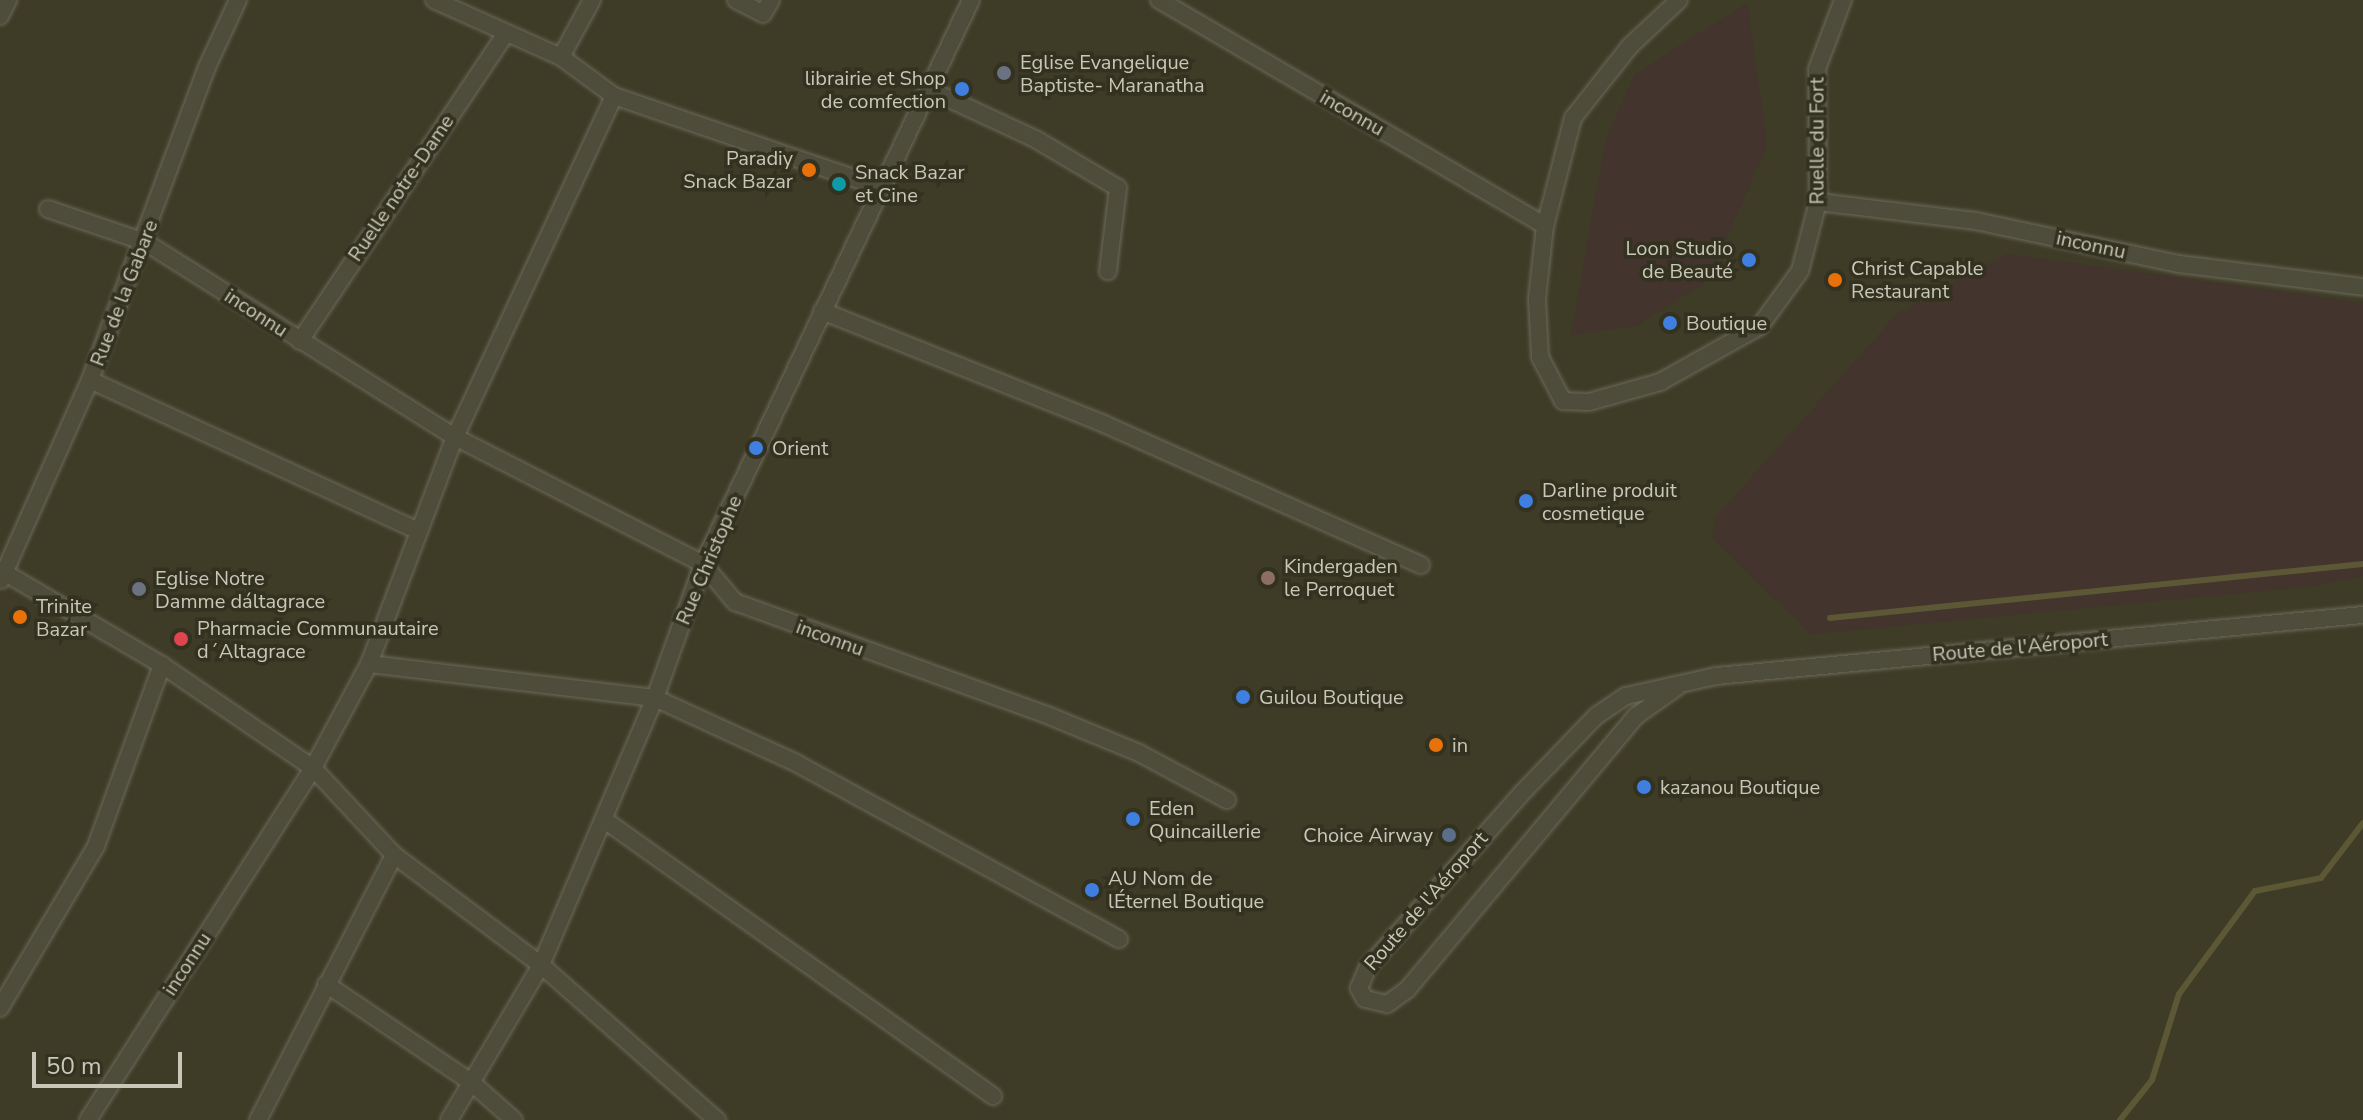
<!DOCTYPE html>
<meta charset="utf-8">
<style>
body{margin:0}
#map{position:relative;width:2363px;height:1120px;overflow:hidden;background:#3e3b27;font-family:"Nunito Sans",sans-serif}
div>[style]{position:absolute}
.green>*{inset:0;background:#43342d}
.stream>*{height:6px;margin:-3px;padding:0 3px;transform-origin:3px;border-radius:3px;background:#5c5735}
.roads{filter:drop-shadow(0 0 2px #6c6a59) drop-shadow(0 0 2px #6c6a59)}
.minor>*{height:16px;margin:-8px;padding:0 8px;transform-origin:8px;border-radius:8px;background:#4e4c3b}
.dots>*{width:22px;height:22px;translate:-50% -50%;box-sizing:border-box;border:4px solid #333120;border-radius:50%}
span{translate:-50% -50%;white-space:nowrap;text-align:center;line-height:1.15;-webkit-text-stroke:7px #333120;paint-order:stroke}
.poi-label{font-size:20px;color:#c9c7b7}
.left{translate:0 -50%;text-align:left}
.right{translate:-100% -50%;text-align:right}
.street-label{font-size:20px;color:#c9c7b7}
.scale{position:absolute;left:32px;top:1052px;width:150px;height:36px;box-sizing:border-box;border:4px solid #c9c7b7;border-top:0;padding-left:10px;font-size:24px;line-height:28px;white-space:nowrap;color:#c9c7b7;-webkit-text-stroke:6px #333120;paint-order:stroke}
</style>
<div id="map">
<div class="green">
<div style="clip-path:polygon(1747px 3px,1767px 146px,1708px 280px,1638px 325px,1571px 335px,1606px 138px,1635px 74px)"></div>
<div style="clip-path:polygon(2006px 254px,2363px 303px,2363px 576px,2313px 586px,1811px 634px,1712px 538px,1716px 517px,1898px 313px)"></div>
</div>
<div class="stream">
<div style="left:1830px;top:618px;width:536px;rotate:-5.79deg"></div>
<div style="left:2120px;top:1120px;width:51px;rotate:-51.3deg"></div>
<div style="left:2152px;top:1080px;width:90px;rotate:-72.6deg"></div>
<div style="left:2179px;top:994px;width:128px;rotate:-53.6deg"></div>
<div style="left:2255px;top:891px;width:67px;rotate:-11.1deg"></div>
<div style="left:2321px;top:878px;width:69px;rotate:-52.6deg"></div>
</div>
<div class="roads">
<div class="minor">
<div style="left:434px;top:0;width:139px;rotate:24.2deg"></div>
<div style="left:561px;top:57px;width:66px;rotate:36.3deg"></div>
<div style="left:614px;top:96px;width:281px;rotate:18.9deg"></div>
<div style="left:736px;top:0;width:30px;rotate:27deg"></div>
<div style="left:763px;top:14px;width:16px;rotate:-60deg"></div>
<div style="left:1159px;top:0;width:447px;rotate:30.3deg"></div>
<div style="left:1679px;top:0;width:67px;rotate:136.8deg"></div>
<div style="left:1630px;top:46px;width:92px;rotate:128.4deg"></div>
<div style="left:1573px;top:118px;width:112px;rotate:104.5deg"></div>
<div style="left:1545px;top:226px;width:73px;rotate:96.3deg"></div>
<div style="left:1537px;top:299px;width:58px;rotate:87deg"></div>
<div style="left:1540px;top:357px;width:50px;rotate:62.4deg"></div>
<div style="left:1563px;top:401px;width:26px;rotate:2deg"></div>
<div style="left:1589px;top:402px;width:74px;rotate:-15.7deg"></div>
<div style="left:1660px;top:382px;width:115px;rotate:-29.2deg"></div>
<div style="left:1760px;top:326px;width:68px;rotate:-54deg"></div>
<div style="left:1800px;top:271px;width:71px;rotate:-75.4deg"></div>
<div style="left:1818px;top:202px;width:133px;rotate:-90.4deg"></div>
<div style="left:1817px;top:69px;width:74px;rotate:-69.4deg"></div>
<div style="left:0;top:16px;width:18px;rotate:-63deg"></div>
<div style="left:561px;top:57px;width:65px;rotate:-61.5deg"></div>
<div style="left:930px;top:90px;width:118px;rotate:25deg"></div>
<div style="left:1037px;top:140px;width:94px;rotate:30.7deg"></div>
<div style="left:1118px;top:188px;width:84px;rotate:96.9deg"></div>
<div style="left:1818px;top:202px;width:159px;rotate:6.9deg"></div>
<div style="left:1976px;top:221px;width:208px;rotate:12deg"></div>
<div style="left:2179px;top:264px;width:185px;rotate:7.1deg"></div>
<div style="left:48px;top:209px;width:102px;rotate:18.8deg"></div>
<div style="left:145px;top:242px;width:366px;rotate:32.2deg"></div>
<div style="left:455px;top:437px;width:279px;rotate:27.1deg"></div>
<div style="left:703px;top:564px;width:50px;rotate:49.9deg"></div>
<div style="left:735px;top:602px;width:337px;rotate:19.9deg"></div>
<div style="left:1052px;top:717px;width:94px;rotate:22.5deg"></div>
<div style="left:1139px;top:753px;width:100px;rotate:28.1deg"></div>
<div style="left:822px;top:311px;width:304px;rotate:21.8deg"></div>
<div style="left:1104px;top:424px;width:347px;rotate:24deg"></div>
<div style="left:300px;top:341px;width:367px;rotate:-56.2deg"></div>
<div style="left:90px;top:380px;width:361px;rotate:24.7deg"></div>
<div style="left:0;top:570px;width:188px;rotate:30.4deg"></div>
<div style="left:162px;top:665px;width:183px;rotate:34.3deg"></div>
<div style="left:313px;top:768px;width:119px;rotate:47deg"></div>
<div style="left:394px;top:855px;width:184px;rotate:36.8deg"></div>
<div style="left:541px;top:965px;width:235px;rotate:41.4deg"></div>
<div style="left:1px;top:580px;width:219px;rotate:-66deg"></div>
<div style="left:90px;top:380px;width:334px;rotate:-69.5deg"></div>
<div style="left:207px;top:67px;width:74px;rotate:-65.2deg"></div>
<div style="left:369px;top:664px;width:288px;rotate:6.8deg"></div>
<div style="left:655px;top:698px;width:155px;rotate:24.7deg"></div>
<div style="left:796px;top:763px;width:368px;rotate:28.6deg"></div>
<div style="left:1677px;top:687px;width:50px;rotate:144.7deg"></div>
<div style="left:1636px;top:716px;width:356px;rotate:129.9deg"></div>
<div style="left:1408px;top:989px;width:26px;rotate:144deg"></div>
<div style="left:1387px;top:1004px;width:23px;rotate:-167deg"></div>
<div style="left:1365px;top:999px;width:13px;rotate:-119deg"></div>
<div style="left:1359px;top:988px;width:23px;rotate:-67deg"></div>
<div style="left:1368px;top:967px;width:231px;rotate:-48.5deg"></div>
<div style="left:1521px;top:794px;width:108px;rotate:-46.1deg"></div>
<div style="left:1596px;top:716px;width:36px;rotate:-34deg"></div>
<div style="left:1626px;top:696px;width:92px;rotate:-12.5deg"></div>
<div style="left:1716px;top:676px;width:650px;rotate:-5.39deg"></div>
<div style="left:606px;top:821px;width:475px;rotate:35.4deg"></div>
<div style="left:326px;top:984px;width:176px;rotate:34.1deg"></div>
<div style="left:472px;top:1083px;width:56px;rotate:41.4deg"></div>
<div style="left:0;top:1008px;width:188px;rotate:-59.3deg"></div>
<div style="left:96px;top:846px;width:193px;rotate:-70deg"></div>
<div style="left:88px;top:1120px;width:418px;rotate:-57.4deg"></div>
<div style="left:313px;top:768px;width:118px;rotate:-61.7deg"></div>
<div style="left:369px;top:664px;width:243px;rotate:-69.3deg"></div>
<div style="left:455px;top:437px;width:376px;rotate:-65deg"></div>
<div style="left:258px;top:1120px;width:298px;rotate:-62.8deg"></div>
<div style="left:449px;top:1120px;width:180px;rotate:-59.3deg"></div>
<div style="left:541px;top:965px;width:290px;rotate:-66.9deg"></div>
<div style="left:655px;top:698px;width:142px;rotate:-70.3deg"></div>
<div style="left:703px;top:564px;width:624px;rotate:-64.58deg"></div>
</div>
</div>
<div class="dots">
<div style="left:1004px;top:73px;background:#6b7280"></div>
<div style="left:962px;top:89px;background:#3f7fe0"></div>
<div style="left:809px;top:170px;background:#e8710a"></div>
<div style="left:839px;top:184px;background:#0f9aa8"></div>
<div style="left:1749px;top:260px;background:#3f7fe0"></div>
<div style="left:1835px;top:280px;background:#e8710a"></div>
<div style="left:1670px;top:323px;background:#3f7fe0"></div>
<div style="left:756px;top:448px;background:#3f7fe0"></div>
<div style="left:1526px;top:501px;background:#3f7fe0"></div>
<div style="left:1268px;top:578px;background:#8d6e63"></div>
<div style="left:139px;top:589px;background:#6b7280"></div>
<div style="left:20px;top:617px;background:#e8710a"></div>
<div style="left:181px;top:639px;background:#e0444e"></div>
<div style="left:1243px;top:697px;background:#3f7fe0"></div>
<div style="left:1436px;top:745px;background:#e8710a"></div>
<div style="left:1644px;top:787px;background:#3f7fe0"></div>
<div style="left:1133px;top:819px;background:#3f7fe0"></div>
<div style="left:1449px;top:835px;background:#5c6f8a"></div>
<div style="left:1092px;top:890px;background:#3f7fe0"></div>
</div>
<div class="poi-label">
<span class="left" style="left:1020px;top:74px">Eglise Evangelique<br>Baptiste- Maranatha</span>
<span class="right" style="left:946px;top:90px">librairie et Shop<br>de comfection</span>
<span class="right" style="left:793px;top:170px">Paradiy<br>Snack Bazar</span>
<span class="left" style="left:855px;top:184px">Snack Bazar<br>et Cine</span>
<span class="right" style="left:1733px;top:260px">Loon Studio<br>de Beauté</span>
<span class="left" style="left:1851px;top:280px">Christ Capable<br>Restaurant</span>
<span class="left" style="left:1686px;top:323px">Boutique</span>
<span class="left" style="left:772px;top:448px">Orient</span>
<span class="left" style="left:1542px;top:502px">Darline produit<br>cosmetique</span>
<span class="left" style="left:1284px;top:578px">Kindergaden<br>le Perroquet</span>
<span class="left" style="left:155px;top:590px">Eglise Notre<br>Damme dáltagrace</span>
<span class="left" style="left:36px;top:618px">Trinite<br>Bazar</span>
<span class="left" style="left:197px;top:640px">Pharmacie Communautaire<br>d´Altagrace</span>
<span class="left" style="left:1259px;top:697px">Guilou Boutique</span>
<span class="left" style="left:1452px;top:745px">in</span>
<span class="left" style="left:1660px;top:787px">kazanou Boutique</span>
<span class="left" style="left:1149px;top:820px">Eden<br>Quincaillerie</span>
<span class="right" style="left:1433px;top:835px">Choice Airway</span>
<span class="left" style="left:1108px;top:890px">AU Nom de<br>lÉternel Boutique</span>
</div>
<div class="street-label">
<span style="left:1352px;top:113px;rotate:30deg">inconnu</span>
<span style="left:1817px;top:141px;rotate:-90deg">Ruelle du Fort</span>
<span style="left:401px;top:188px;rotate:-56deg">Ruelle notre-Dame</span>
<span style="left:2091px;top:245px;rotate:12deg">inconnu</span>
<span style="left:124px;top:293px;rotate:-69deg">Rue de la Gabare</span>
<span style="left:256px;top:313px;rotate:33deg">inconnu</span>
<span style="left:709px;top:560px;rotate:-67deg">Rue Christophe</span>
<span style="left:830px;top:638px;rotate:20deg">inconnu</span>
<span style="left:2020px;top:647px;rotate:-5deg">Route de l'Aéroport</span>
<span style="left:1426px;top:901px;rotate:-49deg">Route de l'Aéroport</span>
<span style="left:187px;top:964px;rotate:-57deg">inconnu</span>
</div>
<div class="scale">50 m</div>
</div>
